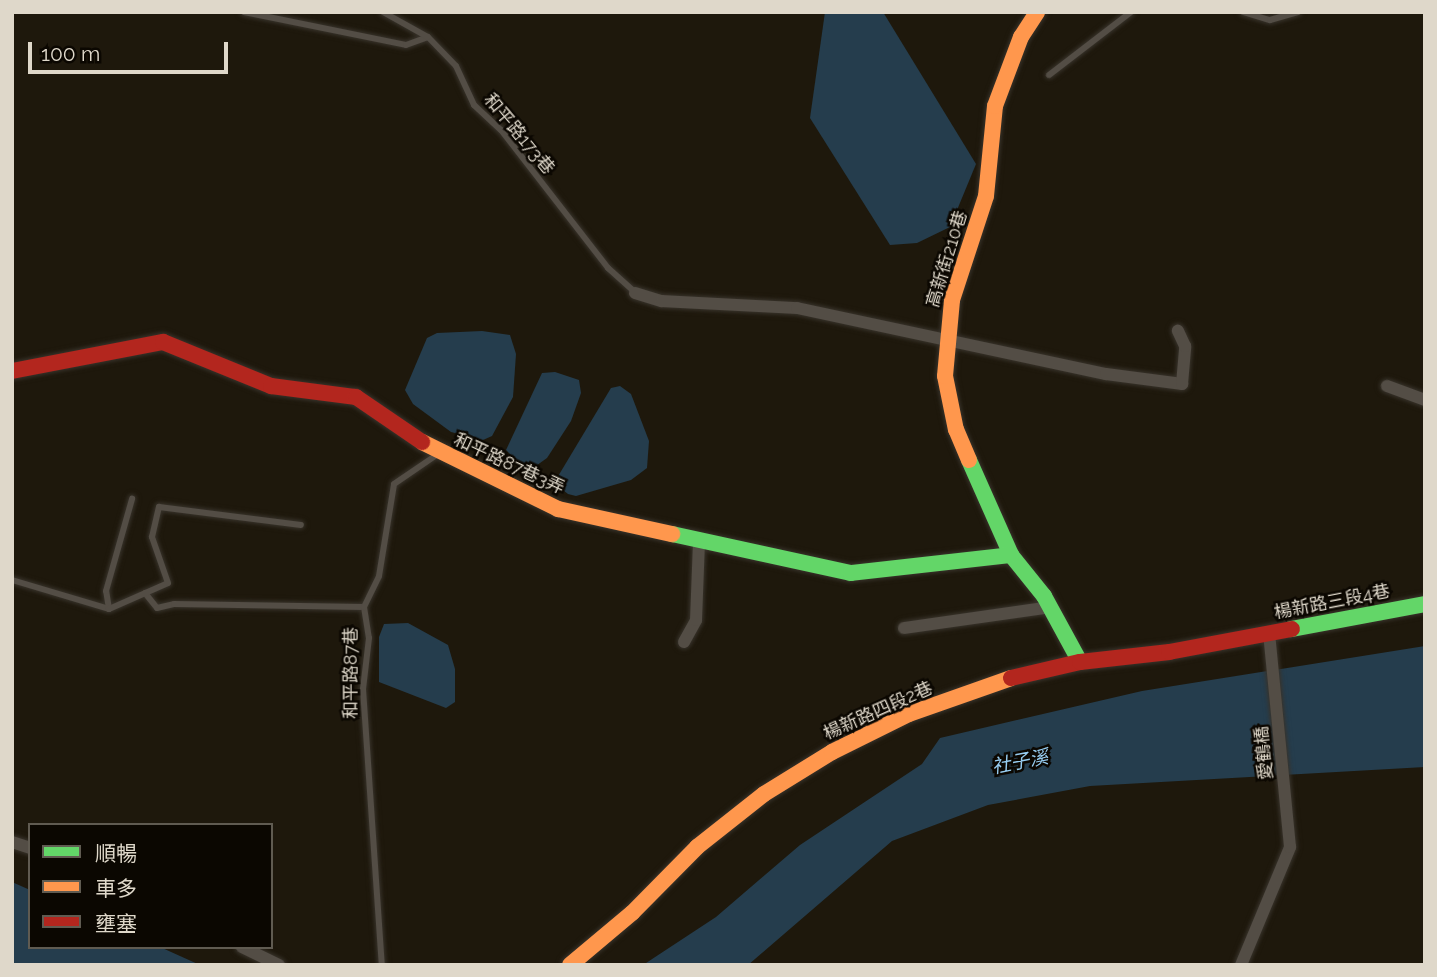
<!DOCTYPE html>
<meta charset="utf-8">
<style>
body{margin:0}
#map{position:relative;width:1437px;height:977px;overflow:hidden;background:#1e180c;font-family:Raleway,"Noto Sans TC",sans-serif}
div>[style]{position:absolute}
.water>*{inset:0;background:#253d4d}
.roads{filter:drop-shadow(0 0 2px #38332b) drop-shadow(0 0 2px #38332b)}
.lane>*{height:6px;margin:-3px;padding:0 3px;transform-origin:3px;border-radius:3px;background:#534d45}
.street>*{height:12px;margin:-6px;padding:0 6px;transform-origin:6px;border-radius:6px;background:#534d45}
.fast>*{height:16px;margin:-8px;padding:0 8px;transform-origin:8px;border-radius:8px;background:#63d668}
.slow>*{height:16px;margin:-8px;padding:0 8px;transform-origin:8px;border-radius:8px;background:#ff974d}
.jam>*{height:16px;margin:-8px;padding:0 8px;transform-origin:8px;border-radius:8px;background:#b3261e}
span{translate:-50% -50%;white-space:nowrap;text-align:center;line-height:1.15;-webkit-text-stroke:5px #0b0701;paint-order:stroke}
.street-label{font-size:18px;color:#dfd8ca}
.water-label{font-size:19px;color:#97cdf1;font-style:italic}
.frame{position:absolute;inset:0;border:14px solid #dfd8ca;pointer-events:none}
.legend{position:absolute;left:28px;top:823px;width:245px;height:126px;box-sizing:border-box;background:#0b0701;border:2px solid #605b51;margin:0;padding:9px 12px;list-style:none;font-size:21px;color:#dfd8ca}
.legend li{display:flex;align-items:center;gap:14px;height:35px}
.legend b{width:35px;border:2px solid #605b51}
.scale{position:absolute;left:28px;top:42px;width:200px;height:32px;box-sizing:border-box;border:4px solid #dfd8ca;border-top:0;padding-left:9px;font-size:21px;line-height:24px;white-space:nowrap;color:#dfd8ca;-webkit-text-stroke:5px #0b0701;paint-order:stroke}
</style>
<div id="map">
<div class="water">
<div style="clip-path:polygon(825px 12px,883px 12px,976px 164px,950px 227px,917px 243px,890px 245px,810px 118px)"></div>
<div style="clip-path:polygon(482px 331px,510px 335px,516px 354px,513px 397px,492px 436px,483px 440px,451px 432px,413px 404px,405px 390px,427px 338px,437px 333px)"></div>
<div style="clip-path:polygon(555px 372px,579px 380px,581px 393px,571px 421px,547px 458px,533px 468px,522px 466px,506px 450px,542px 373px)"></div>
<div style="clip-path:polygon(620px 386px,631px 394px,649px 441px,647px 468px,631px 480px,576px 496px,568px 494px,554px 483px,611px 388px)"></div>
<div style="clip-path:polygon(408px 623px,448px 645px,455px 669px,455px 702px,446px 708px,379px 682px,379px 637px,384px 624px)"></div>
<div style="clip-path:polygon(1425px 646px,1425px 767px,1090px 786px,988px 805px,892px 841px,748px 965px,643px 965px,716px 917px,800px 845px,922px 764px,940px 738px,1142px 691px)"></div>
<div style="clip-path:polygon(12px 882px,30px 890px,30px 947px,160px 947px,200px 965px,12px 965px)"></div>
</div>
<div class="roads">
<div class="lane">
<div style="left:244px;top:12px;width:165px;rotate:11.5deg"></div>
<div style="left:406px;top:45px;width:23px;rotate:-20deg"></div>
<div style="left:428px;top:37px;width:40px;rotate:46deg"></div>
<div style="left:456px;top:66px;width:43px;rotate:65.2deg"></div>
<div style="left:474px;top:105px;width:37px;rotate:43deg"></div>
<div style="left:501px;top:130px;width:175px;rotate:52.2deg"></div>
<div style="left:608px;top:268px;width:36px;rotate:42deg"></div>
<div style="left:383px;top:12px;width:51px;rotate:29.1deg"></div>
<div style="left:1243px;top:12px;width:28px;rotate:17deg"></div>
<div style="left:1270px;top:20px;width:29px;rotate:-16deg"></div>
<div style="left:1049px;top:75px;width:103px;rotate:-37.5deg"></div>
<div style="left:12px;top:580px;width:101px;rotate:16.6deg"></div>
<div style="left:109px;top:609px;width:18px;rotate:-99deg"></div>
<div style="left:106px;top:591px;width:96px;rotate:-74.2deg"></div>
<div style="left:145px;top:593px;width:19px;rotate:51deg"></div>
<div style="left:157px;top:608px;width:17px;rotate:-13deg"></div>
<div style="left:174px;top:604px;width:190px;rotate:0.9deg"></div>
<div style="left:364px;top:607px;width:31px;rotate:81deg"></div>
<div style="left:369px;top:638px;width:51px;rotate:96.7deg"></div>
<div style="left:363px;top:689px;width:277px;rotate:86.1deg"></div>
<div style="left:364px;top:607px;width:34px;rotate:-64deg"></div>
<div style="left:379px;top:576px;width:93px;rotate:-80.7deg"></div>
<div style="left:394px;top:484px;width:53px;rotate:-34.3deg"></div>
<div style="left:109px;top:609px;width:64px;rotate:-23.8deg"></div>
<div style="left:168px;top:583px;width:49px;rotate:-109.2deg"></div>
<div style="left:152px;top:537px;width:31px;rotate:-77deg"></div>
<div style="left:159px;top:507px;width:143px;rotate:7.2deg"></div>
</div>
<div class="street">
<div style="left:635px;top:293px;width:28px;rotate:17deg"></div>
<div style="left:662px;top:301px;width:135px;rotate:3deg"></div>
<div style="left:797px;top:308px;width:316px;rotate:12.1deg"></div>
<div style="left:1106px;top:374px;width:77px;rotate:7.5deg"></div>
<div style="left:1182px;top:384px;width:38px;rotate:-85deg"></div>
<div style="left:1185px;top:346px;width:17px;rotate:-115deg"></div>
<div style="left:1387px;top:386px;width:40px;rotate:20.2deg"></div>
<div style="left:904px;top:628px;width:148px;rotate:-8.1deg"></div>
<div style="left:684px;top:642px;width:25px;rotate:-61deg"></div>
<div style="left:696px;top:620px;width:79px;rotate:-87.8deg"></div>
<div style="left:12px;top:842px;width:19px;rotate:18deg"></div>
<div style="left:242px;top:947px;width:41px;rotate:25.9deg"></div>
<div style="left:1241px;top:965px;width:128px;rotate:-67.4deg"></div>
<div style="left:1290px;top:847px;width:216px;rotate:-95.6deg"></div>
</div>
<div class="fast">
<div style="left:969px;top:460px;width:104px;rotate:66.1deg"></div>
<div style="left:1011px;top:555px;width:53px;rotate:51.2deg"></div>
<div style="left:1044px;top:596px;width:75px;rotate:61.4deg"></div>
<div style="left:672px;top:534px;width:183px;rotate:12.3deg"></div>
<div style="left:851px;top:573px;width:161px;rotate:-6.4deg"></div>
<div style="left:1292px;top:629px;width:135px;rotate:-10.6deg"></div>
</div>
<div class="slow">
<div style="left:422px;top:442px;width:152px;rotate:26.2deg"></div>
<div style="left:558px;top:509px;width:117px;rotate:12.4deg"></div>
<div style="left:969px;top:460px;width:33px;rotate:-113deg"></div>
<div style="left:956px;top:430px;width:55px;rotate:-101.5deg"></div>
<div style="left:945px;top:376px;width:76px;rotate:-84.7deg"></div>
<div style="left:952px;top:300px;width:109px;rotate:-71.9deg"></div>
<div style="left:986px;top:196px;width:90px;rotate:-84.3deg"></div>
<div style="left:995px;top:106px;width:74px;rotate:-69.4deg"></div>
<div style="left:1021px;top:37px;width:30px;rotate:-57deg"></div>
<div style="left:570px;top:965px;width:81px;rotate:-40deg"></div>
<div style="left:632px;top:913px;width:93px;rotate:-45.4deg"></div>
<div style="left:697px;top:847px;width:85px;rotate:-38.3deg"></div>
<div style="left:764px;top:794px;width:80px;rotate:-31.7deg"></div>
<div style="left:832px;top:752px;width:86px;rotate:-26.3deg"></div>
<div style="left:909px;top:714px;width:108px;rotate:-19.4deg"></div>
</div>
<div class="jam">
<div style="left:12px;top:371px;width:154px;rotate:-10.9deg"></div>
<div style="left:163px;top:342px;width:117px;rotate:22.2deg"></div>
<div style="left:271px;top:386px;width:86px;rotate:7.4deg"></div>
<div style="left:356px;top:397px;width:80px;rotate:34.3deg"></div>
<div style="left:1011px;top:678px;width:71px;rotate:-13.1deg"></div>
<div style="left:1080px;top:662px;width:90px;rotate:-6.4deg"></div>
<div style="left:1169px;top:652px;width:125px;rotate:-10.6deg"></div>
</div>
</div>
<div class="street-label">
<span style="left:519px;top:134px;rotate:50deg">和平路173巷</span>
<span style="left:947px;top:259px;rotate:-73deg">高新街210巷</span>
<span style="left:509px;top:464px;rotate:25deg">和平路87巷3弄</span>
<span style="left:1332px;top:602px;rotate:-11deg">楊新路三段4巷</span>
<span style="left:351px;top:673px;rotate:-90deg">和平路87巷</span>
<span style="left:878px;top:711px;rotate:-24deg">楊新路四段2巷</span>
<span style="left:1264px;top:753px;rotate:-95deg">愛鶴橋</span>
</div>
<div class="water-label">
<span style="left:1020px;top:762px;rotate:-11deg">社子溪</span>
</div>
<div class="frame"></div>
<ul class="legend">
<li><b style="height:9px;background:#63d668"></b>順暢</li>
<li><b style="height:9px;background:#ff974d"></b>車多</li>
<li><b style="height:9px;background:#b3261e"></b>壅塞</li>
</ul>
<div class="scale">100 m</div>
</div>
